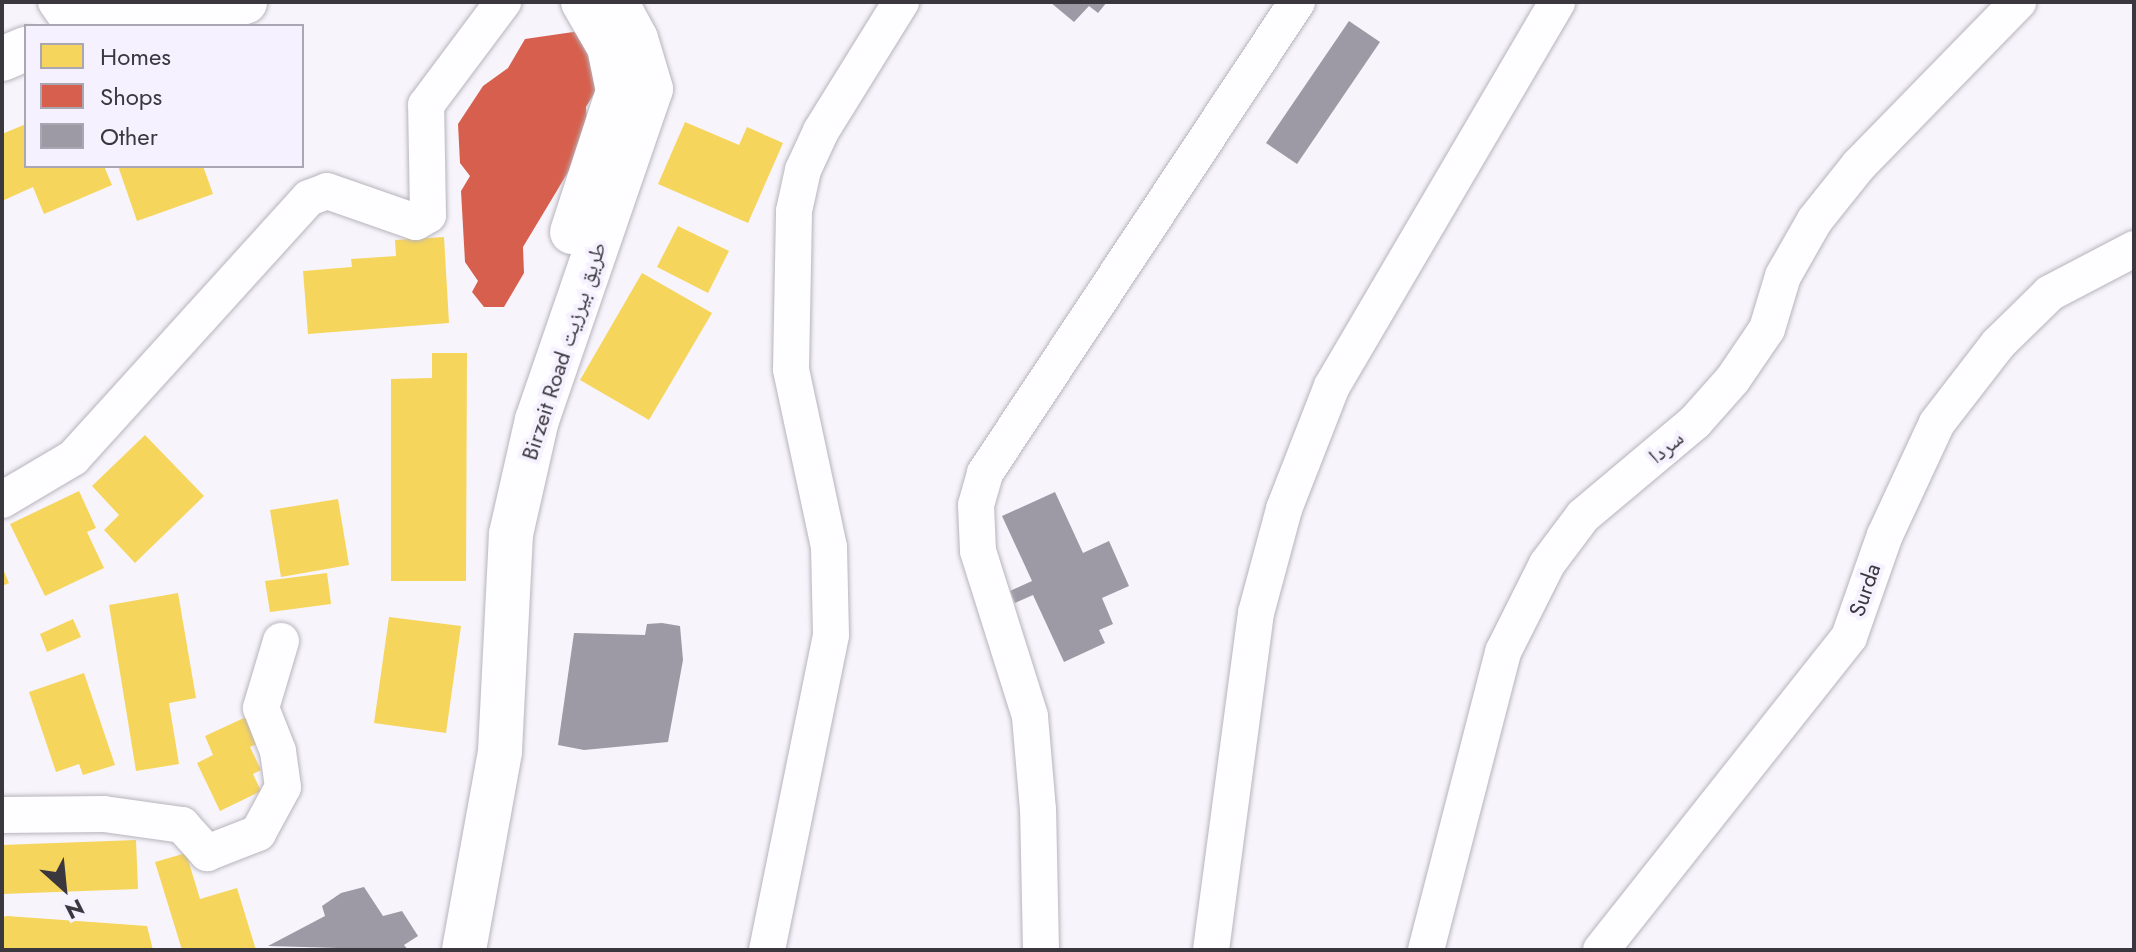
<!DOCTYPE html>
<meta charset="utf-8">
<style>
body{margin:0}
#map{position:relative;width:2136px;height:952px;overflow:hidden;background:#f7f4fc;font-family:Jost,"Noto Naskh Arabic",sans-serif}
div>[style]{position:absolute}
.homes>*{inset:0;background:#f6d55c}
.shops>*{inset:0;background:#d6604d}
.building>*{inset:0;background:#9d99a5}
.roads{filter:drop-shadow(0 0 2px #b7b4bb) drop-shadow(0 0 2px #b7b4bb)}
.minor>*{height:36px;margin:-18px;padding:0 18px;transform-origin:18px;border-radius:18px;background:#fefdff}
.major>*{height:44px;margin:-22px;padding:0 22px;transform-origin:22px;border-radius:22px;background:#fefdff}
span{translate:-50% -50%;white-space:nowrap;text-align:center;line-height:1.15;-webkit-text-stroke:8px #f6f1ff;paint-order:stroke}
.street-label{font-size:22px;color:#3a373e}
.frame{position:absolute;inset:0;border:4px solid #3a373e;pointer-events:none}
.legend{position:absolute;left:24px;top:24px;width:280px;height:144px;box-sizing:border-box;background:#f6f1ff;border:2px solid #aba7b2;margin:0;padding:10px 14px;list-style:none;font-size:24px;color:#3a373e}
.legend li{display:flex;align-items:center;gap:16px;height:40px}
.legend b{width:40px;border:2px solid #aba7b2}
.north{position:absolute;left:24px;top:848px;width:80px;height:80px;-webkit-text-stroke:6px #f6f1ff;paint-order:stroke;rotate:153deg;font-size:22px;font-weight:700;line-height:32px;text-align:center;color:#3a373e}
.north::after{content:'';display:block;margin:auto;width:28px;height:36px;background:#3a373e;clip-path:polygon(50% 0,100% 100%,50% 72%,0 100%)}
</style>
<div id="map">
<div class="homes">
<div style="clip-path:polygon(685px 122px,739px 145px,747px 127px,783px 143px,748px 223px,658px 184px)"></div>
<div style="clip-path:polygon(26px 124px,26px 166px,104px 166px,112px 185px,44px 214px,33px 187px,2px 201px,2px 134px)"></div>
<div style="clip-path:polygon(118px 166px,203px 166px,213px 194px,137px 221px)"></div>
<div style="clip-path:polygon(678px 226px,729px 251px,708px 293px,657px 267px)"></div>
<div style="clip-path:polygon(444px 237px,449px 323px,308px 334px,303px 271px,352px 267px,351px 259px,396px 256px,395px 240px)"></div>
<div style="clip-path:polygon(642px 273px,712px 313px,649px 420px,580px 380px)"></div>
<div style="clip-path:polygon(432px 353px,467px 353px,466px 581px,391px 581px,391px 379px,432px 378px)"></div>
<div style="clip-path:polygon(145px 435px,204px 496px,135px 563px,104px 530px,119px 515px,92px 486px)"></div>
<div style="clip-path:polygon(79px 491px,96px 528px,87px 532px,104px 568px,45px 596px,10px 524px)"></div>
<div style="clip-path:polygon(338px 499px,349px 565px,281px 577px,270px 510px)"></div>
<div style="clip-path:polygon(2px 567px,9px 583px,2px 586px)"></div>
<div style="clip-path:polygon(327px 573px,331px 604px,270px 612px,265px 581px)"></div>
<div style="clip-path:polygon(178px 593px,196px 698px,169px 703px,179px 764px,136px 771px,109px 605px)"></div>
<div style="clip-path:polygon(389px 617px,461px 626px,446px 733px,374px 723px)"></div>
<div style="clip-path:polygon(73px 619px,81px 637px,47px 652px,40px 634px)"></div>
<div style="clip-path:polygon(84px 673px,115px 765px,83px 775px,79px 764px,56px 772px,29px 692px)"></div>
<div style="clip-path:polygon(246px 717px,259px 743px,250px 747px,261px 770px,253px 774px,261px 791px,220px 811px,197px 763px,213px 755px,205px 736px)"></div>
<div style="clip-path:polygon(136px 840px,138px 889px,2px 894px,2px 845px)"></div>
<div style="clip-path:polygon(186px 853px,200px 899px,237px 888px,256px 950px,182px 950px,155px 862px)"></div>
<div style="clip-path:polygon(7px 916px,147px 926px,153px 950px,2px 950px,2px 917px)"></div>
</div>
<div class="shops">
<div style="clip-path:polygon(587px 30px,600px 84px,586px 107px,588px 139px,523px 247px,524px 273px,504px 307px,484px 307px,472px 292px,478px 281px,465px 262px,461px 191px,470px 176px,460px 163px,458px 124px,483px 86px,508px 68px,525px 39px)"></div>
</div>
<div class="building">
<div style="clip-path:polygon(1050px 2px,1107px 2px,1098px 13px,1089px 6px,1074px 22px)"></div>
<div style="clip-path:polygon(1349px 21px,1380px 42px,1297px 164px,1266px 143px)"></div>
<div style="clip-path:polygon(1055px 492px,1083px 553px,1109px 541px,1129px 586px,1102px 598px,1113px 624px,1099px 630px,1105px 643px,1064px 662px,1033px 595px,1015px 603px,1010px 591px,1032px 581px,1002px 516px)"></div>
<div style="clip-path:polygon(662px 623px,680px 626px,683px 660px,668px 742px,584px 750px,558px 745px,574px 633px,645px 635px,647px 624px)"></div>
<div style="clip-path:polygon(364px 887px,383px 916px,402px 911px,418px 936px,404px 945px,408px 950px,268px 946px,325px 916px,322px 906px,341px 893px)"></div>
</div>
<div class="roads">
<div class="minor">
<div style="left:56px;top:2px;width:29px;rotate:55deg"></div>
<div style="left:2px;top:500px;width:82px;rotate:-30.6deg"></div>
<div style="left:73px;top:458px;width:351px;rotate:-47.8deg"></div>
<div style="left:309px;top:198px;width:19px;rotate:-21deg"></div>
<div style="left:327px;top:191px;width:94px;rotate:19.2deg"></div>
<div style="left:416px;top:222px;width:14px;rotate:-30deg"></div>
<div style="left:428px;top:215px;width:110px;rotate:-91deg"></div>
<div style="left:426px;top:105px;width:129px;rotate:-53.2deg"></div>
<div style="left:2px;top:815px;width:102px;rotate:-0.6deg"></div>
<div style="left:104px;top:814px;width:79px;rotate:8deg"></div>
<div style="left:182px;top:825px;width:38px;rotate:48deg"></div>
<div style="left:207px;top:853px;width:55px;rotate:-21.4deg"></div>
<div style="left:258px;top:833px;width:52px;rotate:-61.5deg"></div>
<div style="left:283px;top:787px;width:36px;rotate:-98deg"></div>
<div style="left:278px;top:751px;width:46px;rotate:-111.6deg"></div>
<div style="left:261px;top:708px;width:70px;rotate:-73.4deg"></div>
<div style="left:767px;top:950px;width:321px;rotate:-78.5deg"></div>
<div style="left:831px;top:635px;width:88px;rotate:-91.3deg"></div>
<div style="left:829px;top:547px;width:182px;rotate:-102.1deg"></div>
<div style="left:791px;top:369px;width:158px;rotate:-88.9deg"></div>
<div style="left:794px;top:211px;width:42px;rotate:-77.6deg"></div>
<div style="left:803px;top:170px;width:43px;rotate:-65.2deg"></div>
<div style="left:821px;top:131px;width:152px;rotate:-58.2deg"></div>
<div style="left:1041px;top:950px;width:140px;rotate:-91.2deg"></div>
<div style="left:1038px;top:810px;width:94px;rotate:-94.9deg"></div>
<div style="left:1030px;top:716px;width:173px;rotate:-107.5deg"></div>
<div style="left:978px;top:551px;width:46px;rotate:-92.5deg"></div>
<div style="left:976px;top:505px;width:33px;rotate:-74deg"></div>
<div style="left:985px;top:473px;width:565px;rotate:-56.48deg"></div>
<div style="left:1211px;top:950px;width:340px;rotate:-82.4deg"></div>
<div style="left:1256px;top:613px;width:108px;rotate:-74.9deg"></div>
<div style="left:1284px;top:509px;width:132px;rotate:-68.7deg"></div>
<div style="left:1332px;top:386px;width:445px;rotate:-59.6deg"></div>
<div style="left:1426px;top:950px;width:308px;rotate:-75.5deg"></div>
<div style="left:1503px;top:652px;width:98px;rotate:-63.4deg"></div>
<div style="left:1547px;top:564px;width:60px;rotate:-53.1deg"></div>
<div style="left:1583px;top:516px;width:146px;rotate:-40deg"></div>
<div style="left:1695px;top:422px;width:57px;rotate:-48.5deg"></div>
<div style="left:1733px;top:379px;width:60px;rotate:-55.8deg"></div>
<div style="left:1767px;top:329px;width:55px;rotate:-73.2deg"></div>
<div style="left:1783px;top:276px;width:64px;rotate:-60.3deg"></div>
<div style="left:1815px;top:220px;width:70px;rotate:-51.3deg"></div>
<div style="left:1859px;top:165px;width:228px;rotate:-45.7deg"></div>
<div style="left:1601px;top:950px;width:399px;rotate:-51.6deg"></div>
<div style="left:1849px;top:637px;width:108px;rotate:-70.6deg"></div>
<div style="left:1885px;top:535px;width:123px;rotate:-65.1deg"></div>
<div style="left:1937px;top:423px;width:100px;rotate:-52.3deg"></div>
<div style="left:1998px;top:344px;width:73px;rotate:-44.4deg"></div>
<div style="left:2050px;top:293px;width:95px;rotate:-27.6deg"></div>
</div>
<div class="major">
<div style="left:83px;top:26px;width:76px;rotate:-18.4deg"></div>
<div style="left:171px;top:26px;width:78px;rotate:-18deg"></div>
<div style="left:2px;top:59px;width:26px;rotate:-23deg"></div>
<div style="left:572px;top:232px;width:148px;rotate:-71.9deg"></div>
<div style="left:618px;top:91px;width:45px;rotate:-101.6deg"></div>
<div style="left:609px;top:47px;width:52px;rotate:-120deg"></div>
<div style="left:464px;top:950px;width:202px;rotate:-79.7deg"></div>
<div style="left:500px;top:751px;width:217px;rotate:-87.1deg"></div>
<div style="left:511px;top:534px;width:117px;rotate:-77.2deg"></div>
<div style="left:537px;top:420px;width:350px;rotate:-71deg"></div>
<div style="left:651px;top:89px;width:52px;rotate:-106.7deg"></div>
<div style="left:636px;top:39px;width:42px;rotate:-118.4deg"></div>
</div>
</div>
<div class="street-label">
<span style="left:564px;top:351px;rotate:-72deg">Birzeit Road طريق بيرزيت</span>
<span style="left:1666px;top:447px;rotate:-40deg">سردا</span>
<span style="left:1865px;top:590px;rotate:-71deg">Surda</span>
</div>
<div class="frame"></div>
<ul class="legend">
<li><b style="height:22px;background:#f6d55c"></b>Homes</li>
<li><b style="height:22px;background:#d6604d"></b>Shops</li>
<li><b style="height:22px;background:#9d99a5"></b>Other</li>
</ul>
<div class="north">N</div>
</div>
